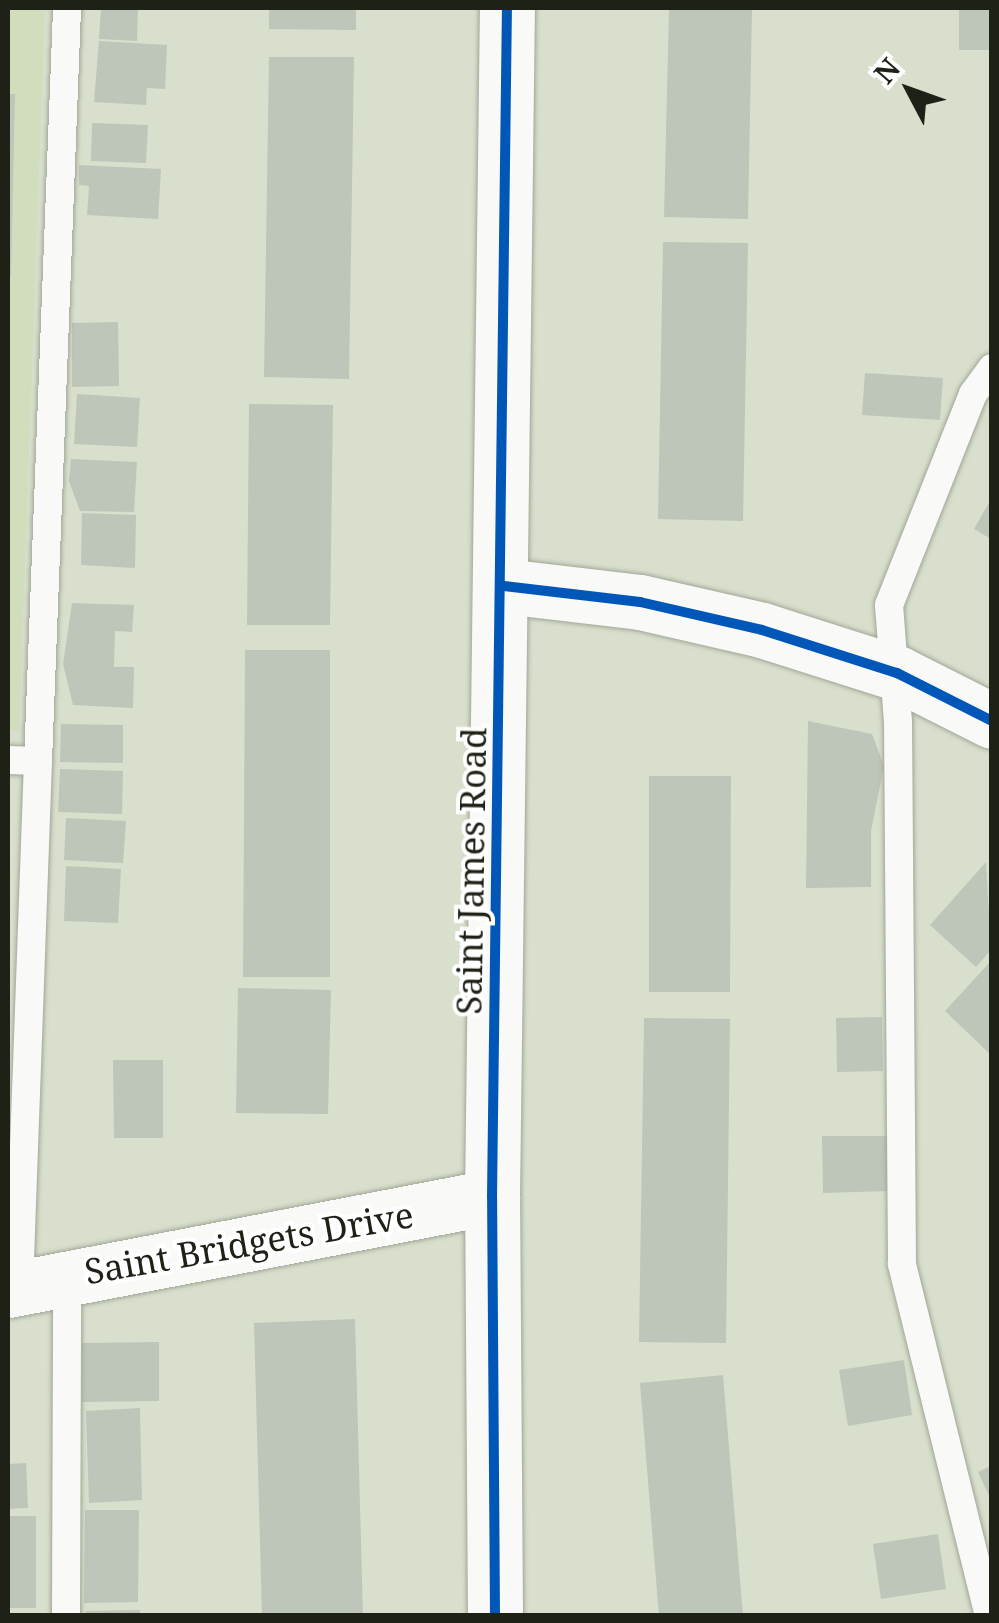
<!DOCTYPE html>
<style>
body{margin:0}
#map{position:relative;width:999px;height:1623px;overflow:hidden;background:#d8dfcc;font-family:"Noto Serif",serif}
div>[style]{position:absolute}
.built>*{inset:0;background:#d2ddbe}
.building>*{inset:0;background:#bec6b9}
.roads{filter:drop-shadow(0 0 2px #a1a697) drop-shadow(0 0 2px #a1a697)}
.lane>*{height:28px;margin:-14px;padding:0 14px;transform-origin:14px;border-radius:14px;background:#f9faf7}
.street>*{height:55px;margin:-27.5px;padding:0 27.5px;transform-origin:27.5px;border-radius:27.5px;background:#f9faf7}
.secondary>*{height:55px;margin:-27.5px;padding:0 27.5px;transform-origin:27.5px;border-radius:27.5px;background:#f9faf7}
.cycleway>*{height:10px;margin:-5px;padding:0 5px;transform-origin:5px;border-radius:5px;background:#0057b8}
span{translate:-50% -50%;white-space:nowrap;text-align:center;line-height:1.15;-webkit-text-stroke:8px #fff;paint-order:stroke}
.street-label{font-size:35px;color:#1e2216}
.frame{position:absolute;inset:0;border:10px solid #1e2216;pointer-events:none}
.north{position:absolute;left:859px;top:40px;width:100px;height:100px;-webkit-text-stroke:8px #fff;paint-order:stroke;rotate:311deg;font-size:28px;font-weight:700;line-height:40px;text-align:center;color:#1e2216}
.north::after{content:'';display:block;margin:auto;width:35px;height:45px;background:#1e2216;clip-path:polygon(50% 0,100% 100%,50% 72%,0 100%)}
</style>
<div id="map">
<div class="built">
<div style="clip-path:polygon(8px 8px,45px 8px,19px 730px,8px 731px)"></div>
</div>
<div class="building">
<div style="clip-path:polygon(101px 8px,138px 8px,137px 41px,99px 39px)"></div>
<div style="clip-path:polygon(269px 8px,356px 8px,356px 30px,269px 29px)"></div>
<div style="clip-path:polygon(669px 8px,752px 8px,748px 219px,664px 217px)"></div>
<div style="clip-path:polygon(959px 8px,991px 8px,991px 50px,959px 50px)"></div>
<div style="clip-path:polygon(99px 41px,167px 45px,165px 89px,147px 88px,146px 105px,94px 102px)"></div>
<div style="clip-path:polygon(269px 57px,354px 57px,349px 379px,264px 377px)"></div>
<div style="clip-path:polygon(8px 94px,15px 94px,11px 277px,8px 277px)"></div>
<div style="clip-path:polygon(92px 123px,148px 125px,146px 163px,91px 161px)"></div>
<div style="clip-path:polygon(79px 165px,161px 169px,158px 219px,87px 215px,89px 186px,79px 185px)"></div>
<div style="clip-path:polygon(663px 242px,748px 243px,743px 521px,658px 519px)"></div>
<div style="clip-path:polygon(118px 322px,119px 386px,72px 387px,72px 323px)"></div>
<div style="clip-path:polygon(865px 373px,943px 378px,940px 420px,862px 415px)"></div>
<div style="clip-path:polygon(77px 394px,140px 398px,137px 447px,74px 444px)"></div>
<div style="clip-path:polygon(249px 404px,333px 405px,330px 625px,247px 625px)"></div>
<div style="clip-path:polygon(71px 459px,137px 462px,134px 512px,80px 511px,69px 481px)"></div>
<div style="clip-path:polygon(991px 499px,991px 539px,974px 529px)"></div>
<div style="clip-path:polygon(82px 513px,136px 515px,135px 568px,81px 565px)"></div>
<div style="clip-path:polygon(72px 603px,134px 605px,132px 632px,115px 631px,114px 667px,134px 667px,133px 708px,73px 705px,63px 664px)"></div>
<div style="clip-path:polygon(245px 650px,330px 650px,330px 977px,243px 977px)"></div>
<div style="clip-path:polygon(808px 721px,872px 734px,884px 766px,871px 831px,871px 887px,806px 888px)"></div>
<div style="clip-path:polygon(61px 724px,123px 725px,123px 763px,60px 762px)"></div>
<div style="clip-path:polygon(60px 769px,123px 771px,122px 814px,58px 812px)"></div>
<div style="clip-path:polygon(649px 776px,731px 776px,730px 992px,649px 992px)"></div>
<div style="clip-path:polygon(66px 818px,126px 821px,123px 863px,64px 860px)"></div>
<div style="clip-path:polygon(986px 862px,991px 950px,976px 967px,930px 925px)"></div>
<div style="clip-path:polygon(66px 866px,121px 869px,118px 923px,64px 921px)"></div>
<div style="clip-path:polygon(991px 961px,991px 1055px,945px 1011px)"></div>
<div style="clip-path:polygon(238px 988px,331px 990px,328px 1114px,236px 1113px)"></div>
<div style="clip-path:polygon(882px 1017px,883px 1071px,837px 1072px,836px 1018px)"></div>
<div style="clip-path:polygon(644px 1018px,730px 1019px,726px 1343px,639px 1342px)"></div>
<div style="clip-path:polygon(113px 1060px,163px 1060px,163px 1138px,114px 1138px)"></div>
<div style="clip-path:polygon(822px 1136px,887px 1136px,888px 1191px,823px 1193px)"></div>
<div style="clip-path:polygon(355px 1319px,363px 1616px,262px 1616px,254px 1323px)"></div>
<div style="clip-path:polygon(159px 1342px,159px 1401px,82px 1402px,82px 1343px)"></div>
<div style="clip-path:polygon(904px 1360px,912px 1415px,848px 1426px,839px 1370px)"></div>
<div style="clip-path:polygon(723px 1375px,743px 1616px,659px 1616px,640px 1383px)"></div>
<div style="clip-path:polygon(140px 1408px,142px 1500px,89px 1503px,86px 1411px)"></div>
<div style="clip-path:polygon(26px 1463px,28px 1508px,8px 1509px,8px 1464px)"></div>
<div style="clip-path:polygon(991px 1466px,991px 1500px,978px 1472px)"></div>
<div style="clip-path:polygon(85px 1510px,139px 1510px,138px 1602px,84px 1603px)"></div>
<div style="clip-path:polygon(8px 1516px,36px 1516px,36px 1608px,8px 1608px)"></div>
<div style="clip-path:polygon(938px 1534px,946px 1589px,881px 1599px,873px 1544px)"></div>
<div style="clip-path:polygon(140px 1610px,140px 1616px,86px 1616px,86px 1611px)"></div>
</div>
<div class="roads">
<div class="lane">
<div style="left:8px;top:760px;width:30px;rotate:2deg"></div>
<div style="left:38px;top:761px;width:526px;rotate:92.07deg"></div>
<div style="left:38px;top:761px;width:754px;rotate:-87.79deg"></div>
<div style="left:66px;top:1616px;width:340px;rotate:-89.8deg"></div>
<div style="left:989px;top:1616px;width:363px;rotate:-103.9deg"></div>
<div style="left:902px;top:1264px;width:542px;rotate:-90.42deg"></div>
<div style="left:898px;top:722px;width:117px;rotate:-94.4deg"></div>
<div style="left:889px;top:605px;width:227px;rotate:-68.3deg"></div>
<div style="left:973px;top:394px;width:32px;rotate:-54deg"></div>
</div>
<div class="street">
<div style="left:504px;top:586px;width:137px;rotate:6.7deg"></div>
<div style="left:640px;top:602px;width:125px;rotate:12.9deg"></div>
<div style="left:762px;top:630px;width:142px;rotate:17.7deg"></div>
<div style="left:897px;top:673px;width:106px;rotate:26.8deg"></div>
<div style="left:8px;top:1290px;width:493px;rotate:-10.9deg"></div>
</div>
<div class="secondary">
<div style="left:495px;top:1616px;width:419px;rotate:-90.4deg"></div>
<div style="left:492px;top:1197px;width:1189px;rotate:-89.28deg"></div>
</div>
</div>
<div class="cycleway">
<div style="left:504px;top:586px;width:137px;rotate:6.7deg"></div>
<div style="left:640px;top:602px;width:125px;rotate:12.9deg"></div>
<div style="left:762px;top:630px;width:142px;rotate:17.7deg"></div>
<div style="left:897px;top:673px;width:106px;rotate:26.8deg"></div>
<div style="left:495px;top:1616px;width:419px;rotate:-90.4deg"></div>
<div style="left:492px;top:1197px;width:1189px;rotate:-89.28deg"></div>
</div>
<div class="street-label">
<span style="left:471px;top:871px;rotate:-89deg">Saint James Road</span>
<span style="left:249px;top:1243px;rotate:-10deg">Saint Bridgets Drive</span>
</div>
<div class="frame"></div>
<div class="north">N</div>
</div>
